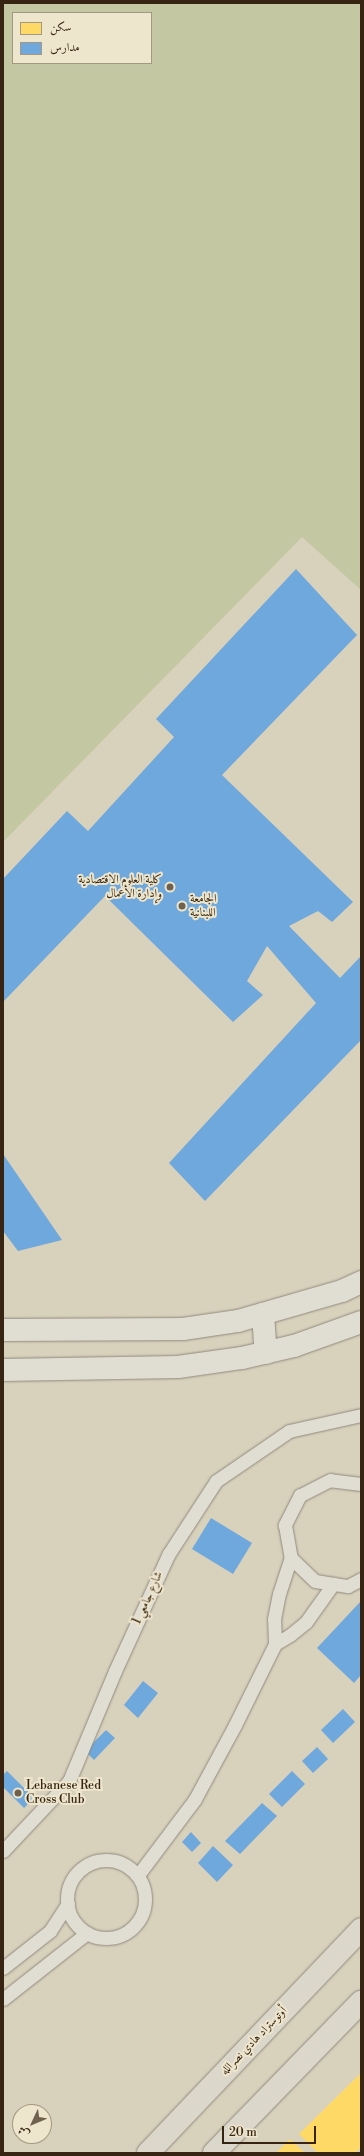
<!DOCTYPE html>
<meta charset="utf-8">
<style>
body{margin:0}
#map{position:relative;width:364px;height:2156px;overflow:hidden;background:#d8d1bc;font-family:"Libre Bodoni",Amiri,serif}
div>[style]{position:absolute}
.green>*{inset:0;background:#c3c7a2}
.homes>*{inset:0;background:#ffd966}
.schools>*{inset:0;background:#6fa8dc}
.roads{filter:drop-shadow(0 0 1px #908a7c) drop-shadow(0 0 1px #908a7c)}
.lane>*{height:13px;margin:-6.5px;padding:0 6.5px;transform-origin:6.5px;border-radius:6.5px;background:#e0ddd3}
.lane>.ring{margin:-6.5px;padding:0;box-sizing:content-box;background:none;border:13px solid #e0ddd3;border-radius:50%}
.street>*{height:22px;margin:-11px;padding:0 11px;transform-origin:11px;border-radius:11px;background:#e0ddd3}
.highway>*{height:22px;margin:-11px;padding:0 11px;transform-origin:11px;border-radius:11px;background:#dbd7cb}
.dots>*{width:11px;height:11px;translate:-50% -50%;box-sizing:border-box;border:2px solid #ede5cc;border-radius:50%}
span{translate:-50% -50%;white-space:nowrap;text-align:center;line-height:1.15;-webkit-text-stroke:4px #ede5cc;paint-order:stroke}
.poi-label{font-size:12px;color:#372412}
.right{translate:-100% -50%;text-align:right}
.left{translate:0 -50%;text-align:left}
.street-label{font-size:12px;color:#372412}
.frame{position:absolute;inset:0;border:4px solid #372412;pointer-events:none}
.legend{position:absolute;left:12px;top:12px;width:140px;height:52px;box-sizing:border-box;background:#ede5cc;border:1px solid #a49882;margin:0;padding:5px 7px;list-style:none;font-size:12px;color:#372412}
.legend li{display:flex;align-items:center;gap:8px;height:20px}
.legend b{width:20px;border:1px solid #a49882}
.north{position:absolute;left:12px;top:2104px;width:40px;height:40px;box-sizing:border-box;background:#ede5cc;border:1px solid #a49882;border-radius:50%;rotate:226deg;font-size:11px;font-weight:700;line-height:16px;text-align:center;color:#372412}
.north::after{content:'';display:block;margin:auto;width:14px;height:18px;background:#6f614e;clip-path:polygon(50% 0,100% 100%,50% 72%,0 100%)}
.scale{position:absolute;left:222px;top:2126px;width:94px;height:18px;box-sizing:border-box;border:2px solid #372412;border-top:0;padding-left:5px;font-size:12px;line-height:14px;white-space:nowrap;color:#372412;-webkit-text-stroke:3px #ede5cc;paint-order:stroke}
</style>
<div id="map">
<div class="green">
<div style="clip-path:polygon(evenodd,3px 3px,361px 3px,361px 590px,302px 537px,3px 842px,3px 3px,13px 13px,151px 13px,151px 63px,13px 63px,13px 13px)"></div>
</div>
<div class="homes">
<div style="clip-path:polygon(361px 2073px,361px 2147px,355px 2153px,318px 2153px,299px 2134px)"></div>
<div style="clip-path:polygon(290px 2139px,305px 2153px,276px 2153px)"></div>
</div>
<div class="schools">
<div style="clip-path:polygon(296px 569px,357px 635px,222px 775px,353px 902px,332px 922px,318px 911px,289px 926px,340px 978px,361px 956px,361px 1040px,205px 1201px,169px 1163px,316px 1003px,267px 946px,247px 981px,263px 995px,233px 1022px,105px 896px,3px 1002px,3px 879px,67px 811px,88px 831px,174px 737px,156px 719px)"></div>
<div style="clip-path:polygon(3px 1154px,62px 1240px,18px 1251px,3px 1231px)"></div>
<div style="clip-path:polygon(211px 1518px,252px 1543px,233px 1574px,192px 1549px)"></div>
<div style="clip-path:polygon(361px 1601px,361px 1675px,354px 1683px,317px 1648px)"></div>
<div style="clip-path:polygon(143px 1681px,158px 1693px,138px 1718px,124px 1705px)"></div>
<div style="clip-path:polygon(343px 1709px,355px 1722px,333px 1743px,321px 1730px)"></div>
<div style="clip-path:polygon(106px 1730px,115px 1738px,94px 1760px,85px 1751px)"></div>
<div style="clip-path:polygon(317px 1747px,328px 1759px,313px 1773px,302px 1761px)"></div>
<div style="clip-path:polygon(7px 1771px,34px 1798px,24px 1808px,3px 1787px,3px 1775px)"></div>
<div style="clip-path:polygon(292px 1771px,305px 1784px,282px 1807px,269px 1794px)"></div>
<div style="clip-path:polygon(262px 1803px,277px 1816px,240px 1854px,225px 1841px)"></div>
<div style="clip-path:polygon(191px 1832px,201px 1843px,192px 1852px,182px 1842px)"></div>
<div style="clip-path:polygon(213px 1846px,233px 1865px,217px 1882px,198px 1863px)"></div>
</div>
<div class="roads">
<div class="lane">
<div style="left:361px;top:1484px;width:31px;rotate:-173deg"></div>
<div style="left:330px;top:1480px;width:34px;rotate:153deg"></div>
<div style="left:300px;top:1495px;width:34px;rotate:117deg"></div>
<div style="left:285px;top:1525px;width:34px;rotate:80deg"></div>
<div style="left:291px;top:1558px;width:33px;rotate:44deg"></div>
<div style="left:315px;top:1581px;width:33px;rotate:9deg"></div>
<div style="left:348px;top:1586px;width:15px;rotate:-28deg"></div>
<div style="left:275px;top:1644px;width:17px;rotate:-31deg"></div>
<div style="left:290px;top:1635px;width:21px;rotate:-39deg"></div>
<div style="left:306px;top:1622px;width:47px;rotate:-54.6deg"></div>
<div style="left:3px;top:1851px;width:96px;rotate:-46.7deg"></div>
<div style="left:69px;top:1781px;width:119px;rotate:-67.3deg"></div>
<div style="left:115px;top:1671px;width:128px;rotate:-65.4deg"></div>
<div style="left:168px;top:1555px;width:88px;rotate:-57deg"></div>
<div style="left:216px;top:1481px;width:88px;rotate:-34.4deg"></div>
<div style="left:289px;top:1431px;width:74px;rotate:-12.5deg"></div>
<div class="ring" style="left:67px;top:1860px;width:65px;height:65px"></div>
<div style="left:138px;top:1875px;width:95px;rotate:-53.1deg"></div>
<div style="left:195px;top:1799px;width:84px;rotate:-61.6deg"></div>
<div style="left:235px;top:1725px;width:90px;rotate:-63.7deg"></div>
<div style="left:275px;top:1644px;width:25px;rotate:-92deg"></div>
<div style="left:274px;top:1619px;width:25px;rotate:-79deg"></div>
<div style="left:279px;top:1594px;width:38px;rotate:-72deg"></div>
<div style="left:3px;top:1968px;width:60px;rotate:-38.2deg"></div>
<div style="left:50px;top:1931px;width:33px;rotate:-57deg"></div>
<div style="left:3px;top:1999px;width:107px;rotate:-38.2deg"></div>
</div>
<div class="street">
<div style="left:263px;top:1314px;width:39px;rotate:86deg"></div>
<div style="left:3px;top:1330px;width:180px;rotate:-0.3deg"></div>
<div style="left:183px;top:1329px;width:56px;rotate:-8.3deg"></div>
<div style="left:238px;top:1321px;width:108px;rotate:-16.1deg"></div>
<div style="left:342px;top:1291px;width:21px;rotate:-25deg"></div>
<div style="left:3px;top:1370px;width:175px;rotate:-1deg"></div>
<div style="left:178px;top:1367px;width:65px;rotate:-8deg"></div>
<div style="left:242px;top:1358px;width:53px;rotate:-13deg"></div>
<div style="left:294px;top:1346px;width:71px;rotate:-19.7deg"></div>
</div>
<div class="highway">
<div style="left:148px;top:2153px;width:309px;rotate:-46.4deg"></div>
<div style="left:214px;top:2153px;width:211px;rotate:-45.8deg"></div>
</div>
</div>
<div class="dots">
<div style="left:170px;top:887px;background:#6f614e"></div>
<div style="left:182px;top:906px;background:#6f614e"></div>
<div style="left:18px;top:1793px;background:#6f614e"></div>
</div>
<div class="poi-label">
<span class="right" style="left:162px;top:887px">كلية العلوم الاقتصادية<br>وإدارة الأعمال</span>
<span class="left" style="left:190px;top:906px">الجامعة<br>اللبنانية</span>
<span class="left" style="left:26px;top:1793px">Lebanese Red<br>Cross Club</span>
</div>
<div class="street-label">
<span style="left:148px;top:1598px;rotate:-66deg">شارع جامعي 1</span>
<span style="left:254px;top:2041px;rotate:-46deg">أوتوستراد هادي نصرالله</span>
</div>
<div class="frame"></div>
<ul class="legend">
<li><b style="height:11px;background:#ffd966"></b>سكن</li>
<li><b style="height:11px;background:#6fa8dc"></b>مدارس</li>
</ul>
<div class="north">ش</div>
<div class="scale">20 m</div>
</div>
